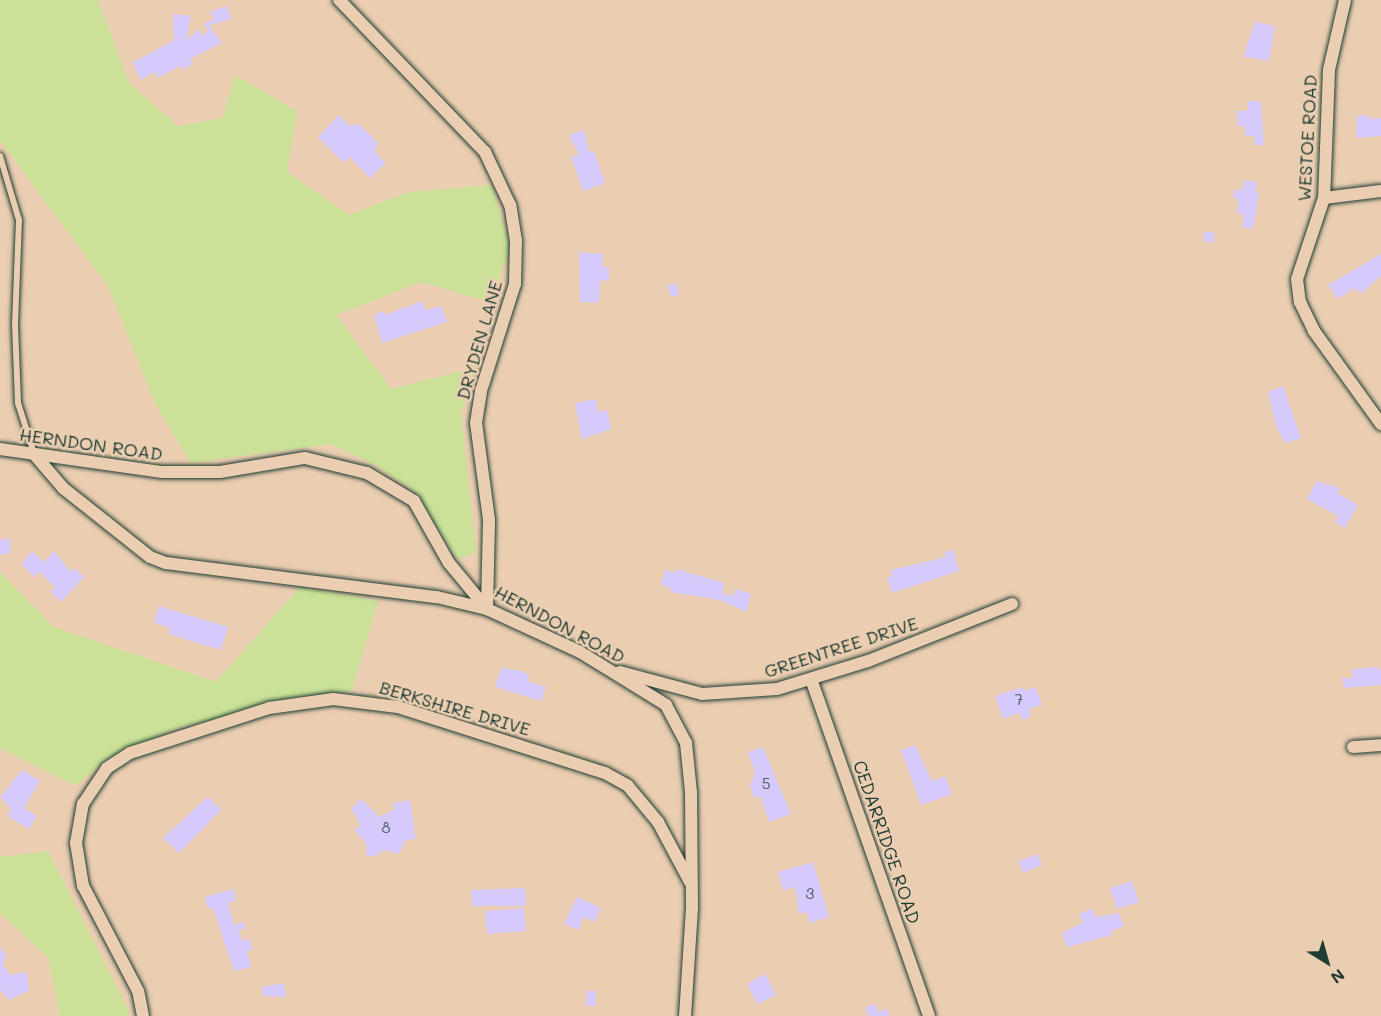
<!DOCTYPE html>
<style>
body{margin:0}
#map{position:relative;width:1381px;height:1016px;overflow:hidden;background:#ebceb1;font-family:Mali,sans-serif}
div>[style]{position:absolute}
.green>*{inset:0;background:#cae197}
.building>*{inset:0;background:#d6c9fb}
.roads{filter:drop-shadow(0 0 2px #1f3d34) drop-shadow(0 0 2px #1f3d34)}
.service>*{height:6px;margin:-3px;padding:0 3px;transform-origin:3px;border-radius:3px;background:#ebceb1}
.minor>*{height:12px;margin:-6px;padding:0 6px;transform-origin:6px;border-radius:6px;background:#ebceb1}
span{translate:-50% -50%;white-space:nowrap;text-align:center;line-height:1.15;-webkit-text-stroke:5px #ebceb1;paint-order:stroke}
.number-label{font-size:15px;color:#4d6066}
.number-label span{-webkit-text-stroke-width:0}
.street-label{font-size:18px;color:#1f3d34}
.north{position:absolute;left:1297px;top:932px;width:60px;height:60px;-webkit-text-stroke:4px #ebceb1;paint-order:stroke;rotate:143deg;font-size:16px;font-weight:700;line-height:24px;text-align:center;color:#1f3d34}
.north::after{content:'';display:block;margin:auto;width:21px;height:27px;background:#1f3d34;clip-path:polygon(50% 0,100% 100%,50% 72%,0 100%)}
</style>
<div id="map">
<div class="green">
<div style="clip-path:polygon(0 0,98px 0,129px 83px,178px 126px,223px 118px,235px 75px,297px 111px,287px 172px,349px 215px,409px 192px,492px 185px,510px 248px,490px 302px,421px 282px,336px 315px,391px 389px,476px 367px,461px 412px,476px 553px,457px 559px,416px 493px,378px 466px,331px 444px,191px 463px,156px 405px,109px 288px,0 140px)"></div>
<div style="clip-path:polygon(0 572px,54px 627px,216px 682px,300px 587px,378px 601px,352px 690px,183px 726px,111px 756px,76px 786px,0 748px)"></div>
<div style="clip-path:polygon(48px 851px,128px 1009px,127px 1016px,60px 1016px,48px 957px,0 913px,0 857px)"></div>
</div>
<div class="building">
<div style="clip-path:polygon(226px 6px,232px 19px,209px 25px,222px 43px,190px 59px,193px 64px,182px 70px,180px 66px,158px 78px,155px 72px,141px 80px,132px 63px,174px 40px,173px 14px,191px 16px,186px 40px,199px 29px,202px 35px,208px 32px,204px 24px,214px 19px,210px 12px)"></div>
<div style="clip-path:polygon(1255px 22px,1275px 26px,1269px 61px,1243px 57px)"></div>
<div style="clip-path:polygon(1248px 101px,1261px 101px,1264px 145px,1254px 145px,1254px 136px,1245px 136px,1245px 126px,1237px 126px,1237px 111px,1248px 111px)"></div>
<div style="clip-path:polygon(339px 115px,350px 126px,359px 124px,378px 143px,375px 152px,386px 163px,370px 178px,349px 157px,344px 163px,318px 137px)"></div>
<div style="clip-path:polygon(1369px 115px,1369px 119px,1381px 118px,1381px 136px,1356px 138px,1357px 116px)"></div>
<div style="clip-path:polygon(584px 130px,589px 152px,594px 151px,605px 183px,583px 191px,571px 157px,579px 155px,569px 135px)"></div>
<div style="clip-path:polygon(1244px 180px,1257px 182px,1255px 192px,1259px 193px,1253px 229px,1242px 227px,1244px 215px,1237px 213px,1239px 199px,1233px 198px,1235px 189px,1242px 191px)"></div>
<div style="clip-path:polygon(1205px 231px,1215px 233px,1213px 243px,1203px 241px)"></div>
<div style="clip-path:polygon(579px 252px,603px 254px,602px 267px,609px 267px,609px 281px,600px 280px,599px 303px,580px 302px)"></div>
<div style="clip-path:polygon(1381px 254px,1381px 276px,1361px 294px,1355px 288px,1337px 299px,1328px 285px)"></div>
<div style="clip-path:polygon(676px 283px,679px 295px,671px 297px,668px 285px)"></div>
<div style="clip-path:polygon(422px 301px,425px 310px,441px 306px,447px 322px,382px 343px,374px 315px,384px 311px,385px 315px)"></div>
<div style="clip-path:polygon(1283px 386px,1301px 438px,1286px 443px,1277px 429px,1268px 392px)"></div>
<div style="clip-path:polygon(596px 399px,598px 412px,607px 410px,611px 429px,582px 439px,575px 403px)"></div>
<div style="clip-path:polygon(1317px 481px,1340px 488px,1337px 493px,1358px 505px,1345px 528px,1335px 522px,1338px 516px,1307px 499px)"></div>
<div style="clip-path:polygon(9px 538px,11px 553px,0 555px,0 540px)"></div>
<div style="clip-path:polygon(953px 550px,959px 571px,892px 593px,887px 578px,892px 576px,891px 570px,946px 557px,944px 552px)"></div>
<div style="clip-path:polygon(32px 551px,44px 562px,54px 551px,71px 572px,75px 568px,84px 577px,61px 602px,50px 591px,55px 587px,39px 572px,34px 577px,21px 564px)"></div>
<div style="clip-path:polygon(676px 569px,725px 583px,722px 593px,733px 596px,735px 589px,751px 594px,746px 612px,720px 600px,670px 592px,671px 588px,661px 585px,665px 570px,675px 573px)"></div>
<div style="clip-path:polygon(159px 606px,228px 627px,221px 650px,168px 634px,170px 628px,154px 623px)"></div>
<div style="clip-path:polygon(1376px 667px,1381px 670px,1381px 685px,1344px 688px,1342px 678px,1353px 678px,1352px 669px)"></div>
<div style="clip-path:polygon(501px 668px,522px 671px,529px 676px,528px 681px,546px 687px,541px 701px,495px 687px)"></div>
<div style="clip-path:polygon(1023px 687px,1024px 691px,1036px 687px,1042px 705px,1029px 709px,1031px 717px,1022px 720px,1020px 713px,1003px 719px,995px 696px)"></div>
<div style="clip-path:polygon(915px 745px,932px 781px,945px 776px,952px 794px,921px 805px,901px 750px)"></div>
<div style="clip-path:polygon(763px 747px,791px 814px,769px 822px,760px 796px,754px 798px,750px 785px,755px 773px,748px 752px)"></div>
<div style="clip-path:polygon(22px 770px,40px 781px,24px 808px,37px 816px,29px 829px,7px 816px,11px 809px,0 797px)"></div>
<div style="clip-path:polygon(208px 797px,221px 810px,179px 853px,163px 838px)"></div>
<div style="clip-path:polygon(362px 799px,379px 817px,394px 810px,393px 803px,410px 800px,416px 839px,406px 840px,399px 854px,385px 850px,373px 857px,366px 855px,367px 845px,354px 830px,361px 825px,351px 808px)"></div>
<div style="clip-path:polygon(1037px 854px,1042px 865px,1023px 873px,1018px 862px)"></div>
<div style="clip-path:polygon(813px 862px,829px 917px,809px 923px,806px 912px,799px 914px,795px 887px,783px 890px,778px 872px)"></div>
<div style="clip-path:polygon(1132px 881px,1139px 902px,1117px 909px,1110px 888px)"></div>
<div style="clip-path:polygon(525px 888px,526px 906px,472px 906px,471px 890px)"></div>
<div style="clip-path:polygon(233px 889px,236px 901px,228px 903px,234px 925px,244px 922px,246px 929px,239px 930px,242px 941px,250px 939px,253px 950px,247px 951px,251px 967px,234px 971px,213px 908px,208px 909px,205px 897px)"></div>
<div style="clip-path:polygon(577px 897px,601px 908px,594px 922px,584px 917px,578px 930px,564px 924px)"></div>
<div style="clip-path:polygon(524px 908px,526px 931px,487px 934px,485px 911px)"></div>
<div style="clip-path:polygon(1092px 909px,1096px 917px,1119px 913px,1124px 926px,1111px 931px,1113px 935px,1067px 947px,1062px 933px,1083px 922px,1079px 914px)"></div>
<div style="clip-path:polygon(0 947px,6px 954px,3px 965px,11px 975px,27px 972px,29px 991px,9px 1000px,0 990px)"></div>
<div style="clip-path:polygon(765px 974px,776px 995px,757px 1004px,747px 984px)"></div>
<div style="clip-path:polygon(284px 983px,286px 997px,263px 996px,262px 987px)"></div>
<div style="clip-path:polygon(586px 991px,596px 991px,596px 1006px,586px 1006px)"></div>
<div style="clip-path:polygon(876px 1004px,878px 1012px,888px 1009px,890px 1016px,868px 1016px,865px 1007px)"></div>
</div>
<div class="roads">
<div class="service">
<div style="left:0;top:156px;width:67px;rotate:73.5deg"></div>
<div style="left:19px;top:220px;width:105px;rotate:92.2deg"></div>
<div style="left:15px;top:325px;width:78px;rotate:87.8deg"></div>
<div style="left:18px;top:403px;width:52px;rotate:72.3deg"></div>
</div>
<div class="minor">
<div style="left:1345px;top:0;width:72px;rotate:102.9deg"></div>
<div style="left:1329px;top:70px;width:128px;rotate:92.2deg"></div>
<div style="left:1324px;top:198px;width:85px;rotate:108.4deg"></div>
<div style="left:1297px;top:279px;width:23px;rotate:83deg"></div>
<div style="left:1300px;top:302px;width:32px;rotate:64deg"></div>
<div style="left:1314px;top:331px;width:115px;rotate:54.2deg"></div>
<div style="left:1324px;top:198px;width:57px;rotate:-7deg"></div>
<div style="left:0;top:449px;width:164px;rotate:8.1deg"></div>
<div style="left:162px;top:472px;width:58px"></div>
<div style="left:220px;top:472px;width:86px;rotate:-9.4deg"></div>
<div style="left:305px;top:458px;width:64px;rotate:13.6deg"></div>
<div style="left:367px;top:473px;width:55px;rotate:30.8deg"></div>
<div style="left:414px;top:501px;width:71px;rotate:60.6deg"></div>
<div style="left:449px;top:563px;width:60px;rotate:50.4deg"></div>
<div style="left:487px;top:609px;width:102px;rotate:24.8deg"></div>
<div style="left:580px;top:652px;width:101px;rotate:31.6deg"></div>
<div style="left:666px;top:705px;width:43px;rotate:62.2deg"></div>
<div style="left:686px;top:743px;width:49px;rotate:84.2deg"></div>
<div style="left:691px;top:792px;width:116px;rotate:89.5deg"></div>
<div style="left:692px;top:908px;width:108px;rotate:93.7deg"></div>
<div style="left:34px;top:454px;width:45px;rotate:49.5deg"></div>
<div style="left:63px;top:488px;width:111px;rotate:38.4deg"></div>
<div style="left:150px;top:557px;width:17px;rotate:21deg"></div>
<div style="left:166px;top:563px;width:273px;rotate:7.2deg"></div>
<div style="left:437px;top:597px;width:51px;rotate:13.5deg"></div>
<div style="left:487px;top:609px;width:89px;rotate:-88.7deg"></div>
<div style="left:489px;top:520px;width:98px;rotate:-97.6deg"></div>
<div style="left:476px;top:423px;width:32px;rotate:-81deg"></div>
<div style="left:481px;top:391px;width:112px;rotate:-72.4deg"></div>
<div style="left:515px;top:284px;width:43px;rotate:-88.7deg"></div>
<div style="left:516px;top:241px;width:36px;rotate:-99deg"></div>
<div style="left:510px;top:205px;width:59px;rotate:-115.3deg"></div>
<div style="left:485px;top:152px;width:211px;rotate:-133.8deg"></div>
<div style="left:620px;top:672px;width:85px;rotate:15deg"></div>
<div style="left:702px;top:694px;width:75px;rotate:-3.8deg"></div>
<div style="left:777px;top:689px;width:95px;rotate:-17.1deg"></div>
<div style="left:868px;top:661px;width:155px;rotate:-21.6deg"></div>
<div style="left:811px;top:679px;width:357px;rotate:70.7deg"></div>
<div style="left:1353px;top:747px;width:28px;rotate:-4deg"></div>
<div style="left:143px;top:1016px;width:25px;rotate:-101deg"></div>
<div style="left:138px;top:991px;width:119px;rotate:-117.6deg"></div>
<div style="left:83px;top:886px;width:44px;rotate:-99.2deg"></div>
<div style="left:76px;top:843px;width:40px;rotate:-80deg"></div>
<div style="left:83px;top:804px;width:43px;rotate:-56.3deg"></div>
<div style="left:107px;top:768px;width:27px;rotate:-33deg"></div>
<div style="left:130px;top:753px;width:146px;rotate:-17.9deg"></div>
<div style="left:269px;top:708px;width:65px;rotate:-8deg"></div>
<div style="left:333px;top:699px;width:65px;rotate:7deg"></div>
<div style="left:398px;top:707px;width:217px;rotate:17.7deg"></div>
<div style="left:605px;top:773px;width:26px;rotate:29deg"></div>
<div style="left:628px;top:786px;width:47px;rotate:50.2deg"></div>
<div style="left:658px;top:822px;width:68px;rotate:61.9deg"></div>
</div>
</div>
<div class="number-label">
<span style="left:1019px;top:700px">7</span>
<span style="left:766px;top:784px">5</span>
<span style="left:386px;top:828px">8</span>
<span style="left:810px;top:894px">3</span>
</div>
<div class="street-label">
<span style="left:1307px;top:138px;rotate:-87deg">WESTOE ROAD</span>
<span style="left:479px;top:340px;rotate:-74deg">DRYDEN LANE</span>
<span style="left:91px;top:444px;rotate:8deg">HERNDON ROAD</span>
<span style="left:560px;top:624px;rotate:28deg">HERNDON ROAD</span>
<span style="left:841px;top:647px;rotate:-18deg">GREENTREE DRIVE</span>
<span style="left:455px;top:708px;rotate:16deg">BERKSHIRE DRIVE</span>
<span style="left:887px;top:842px;rotate:71deg">CEDARRIDGE ROAD</span>
</div>
<div class="north">N</div>
</div>
